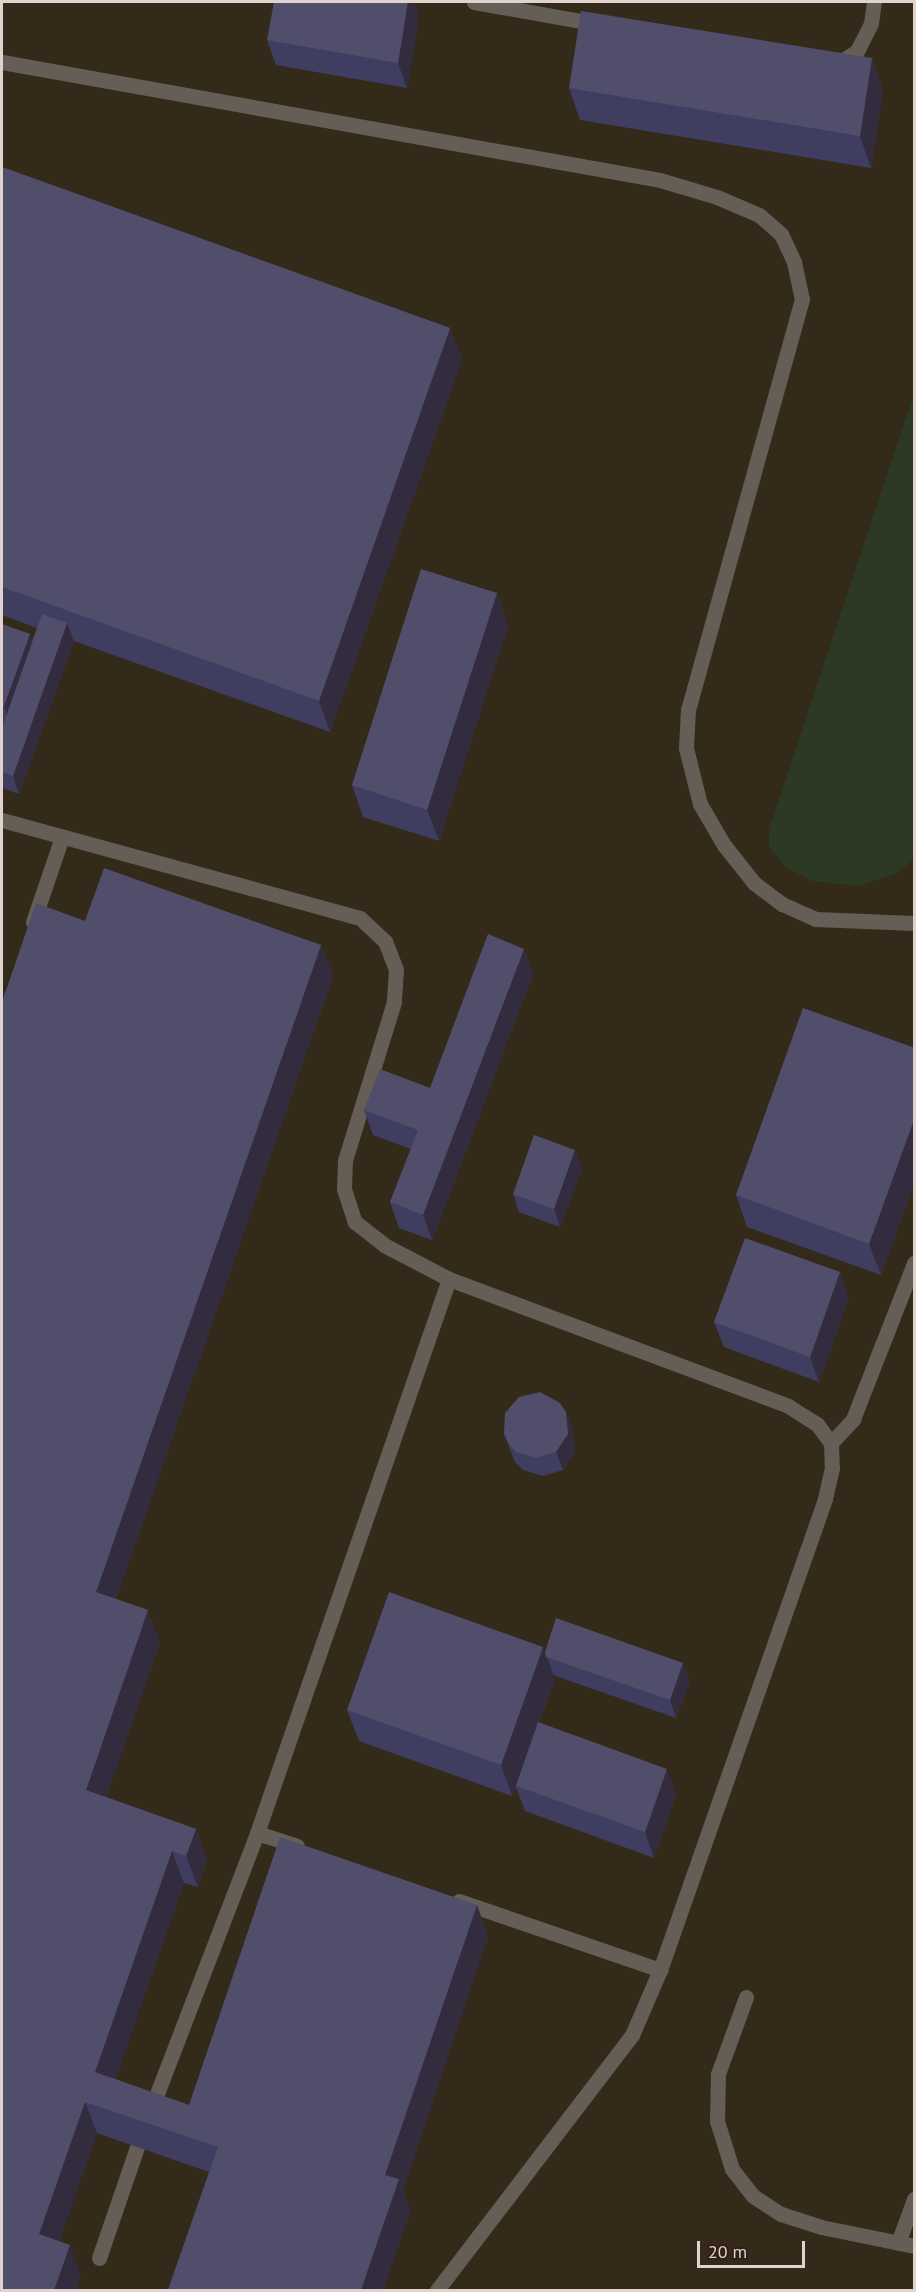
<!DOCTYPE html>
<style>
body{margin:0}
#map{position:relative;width:916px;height:2292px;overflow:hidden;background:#321f17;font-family:"PT Sans",sans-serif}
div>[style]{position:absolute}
.industrial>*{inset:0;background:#342a1a}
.green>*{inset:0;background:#2c3a23}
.lane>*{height:15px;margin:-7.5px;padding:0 7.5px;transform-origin:7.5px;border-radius:7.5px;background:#655e56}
.wall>*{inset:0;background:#403e60}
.shaded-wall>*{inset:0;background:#332b3e}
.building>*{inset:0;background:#514e6c}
span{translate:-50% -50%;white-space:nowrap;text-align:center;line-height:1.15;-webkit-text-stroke:5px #321f17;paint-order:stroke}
.frame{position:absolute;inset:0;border:3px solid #e0d3cd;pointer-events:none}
.scale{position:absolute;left:697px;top:2241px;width:108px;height:27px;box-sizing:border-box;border:3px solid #e0d3cd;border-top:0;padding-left:8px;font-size:18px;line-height:21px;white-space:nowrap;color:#e0d3cd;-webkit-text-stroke:4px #321f17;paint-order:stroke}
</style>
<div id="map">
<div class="industrial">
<div style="clip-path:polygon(2px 2px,914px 2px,914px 2290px,2px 2290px)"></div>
</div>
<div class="green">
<div style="clip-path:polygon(914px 394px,914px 859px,895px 874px,858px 886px,812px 881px,787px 868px,769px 847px,769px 830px)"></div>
</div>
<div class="lane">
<div style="left:474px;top:2px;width:126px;rotate:10.1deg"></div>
<div style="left:2px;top:62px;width:668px;rotate:10.17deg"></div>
<div style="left:660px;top:180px;width:59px;rotate:16.6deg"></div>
<div style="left:717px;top:197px;width:46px;rotate:23.2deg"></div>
<div style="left:759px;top:215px;width:29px;rotate:41deg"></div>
<div style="left:781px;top:234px;width:31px;rotate:65deg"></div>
<div style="left:794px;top:262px;width:38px;rotate:78deg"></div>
<div style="left:802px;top:299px;width:426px;rotate:105.5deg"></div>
<div style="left:688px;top:709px;width:39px;rotate:93deg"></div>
<div style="left:686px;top:748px;width:58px;rotate:76deg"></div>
<div style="left:700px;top:804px;width:48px;rotate:59.7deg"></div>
<div style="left:724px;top:845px;width:48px;rotate:51.7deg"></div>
<div style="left:754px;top:883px;width:35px;rotate:37deg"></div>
<div style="left:782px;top:904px;width:36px;rotate:24deg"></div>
<div style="left:815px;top:919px;width:99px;rotate:2.3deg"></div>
<div style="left:837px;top:64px;width:24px;rotate:-33deg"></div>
<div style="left:857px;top:51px;width:31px;rotate:-63deg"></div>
<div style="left:871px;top:23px;width:21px;rotate:-82deg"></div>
<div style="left:2px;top:820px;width:371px;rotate:15.3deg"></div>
<div style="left:360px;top:918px;width:34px;rotate:43deg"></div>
<div style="left:385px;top:941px;width:31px;rotate:69deg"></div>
<div style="left:396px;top:970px;width:32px;rotate:94deg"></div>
<div style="left:394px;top:1002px;width:165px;rotate:107.2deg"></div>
<div style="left:345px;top:1160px;width:29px;rotate:92deg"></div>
<div style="left:344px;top:1189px;width:35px;rotate:72deg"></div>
<div style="left:355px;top:1222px;width:37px;rotate:38deg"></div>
<div style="left:384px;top:1245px;width:73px;rotate:27.6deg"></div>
<div style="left:449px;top:1279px;width:362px;rotate:20.5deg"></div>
<div style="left:788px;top:1406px;width:34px;rotate:32deg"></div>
<div style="left:817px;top:1424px;width:24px;rotate:54deg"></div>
<div style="left:831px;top:1443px;width:25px;rotate:88deg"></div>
<div style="left:832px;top:1468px;width:32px;rotate:103deg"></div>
<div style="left:825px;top:1499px;width:499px;rotate:109.3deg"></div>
<div style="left:660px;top:1970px;width:71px;rotate:113.3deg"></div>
<div style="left:632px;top:2035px;width:321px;rotate:127.4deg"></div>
<div style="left:33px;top:922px;width:90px;rotate:-71.2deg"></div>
<div style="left:831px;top:1443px;width:33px;rotate:-47deg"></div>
<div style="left:853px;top:1419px;width:168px;rotate:-68.6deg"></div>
<div style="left:257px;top:1833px;width:42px;rotate:18deg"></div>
<div style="left:459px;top:1901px;width:213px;rotate:18.9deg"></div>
<div style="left:746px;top:1997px;width:82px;rotate:110deg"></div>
<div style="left:718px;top:2074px;width:47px;rotate:91.2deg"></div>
<div style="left:717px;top:2121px;width:50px;rotate:72.6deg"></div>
<div style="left:732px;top:2169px;width:34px;rotate:52deg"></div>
<div style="left:753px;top:2196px;width:33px;rotate:33deg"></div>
<div style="left:781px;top:2214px;width:42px;rotate:18deg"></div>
<div style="left:821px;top:2227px;width:95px;rotate:11.5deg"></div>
<div style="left:150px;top:2112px;width:299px;rotate:-69deg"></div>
<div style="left:257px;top:1833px;width:586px;rotate:-70.89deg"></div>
<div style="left:898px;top:2243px;width:47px;rotate:-70deg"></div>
<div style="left:99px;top:2258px;width:117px;rotate:-71.1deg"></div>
</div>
<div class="wall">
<div style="clip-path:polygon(419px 16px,407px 88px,276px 65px,267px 40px)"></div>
<div style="clip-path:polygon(872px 58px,883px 90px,871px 168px,580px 120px,569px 88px)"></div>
<div style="clip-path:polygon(2px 167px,450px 328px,462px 359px,330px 732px,74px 641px,19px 794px,2px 788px,2px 624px,32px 641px,37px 628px,2px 615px)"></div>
<div style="clip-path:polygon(497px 593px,508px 625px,439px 841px,363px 817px,352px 785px)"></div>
<div style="clip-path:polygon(85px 921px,321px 945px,333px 976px,116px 1599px,160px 1642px,106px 1797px,196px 1829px,207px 1860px,198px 1887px,184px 1883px,115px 2079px,189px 2105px,477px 1905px,488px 1936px,403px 2190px,410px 2211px,383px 2290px,168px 2290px,209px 2172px,97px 2133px,59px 2241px,81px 2276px,76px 2290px,2px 2290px,4px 994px)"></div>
<div style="clip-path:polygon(524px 949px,533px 974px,432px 1240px,399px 1228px,390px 1202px,411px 1149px,373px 1135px,364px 1110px,430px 1088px)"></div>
<div style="clip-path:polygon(915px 1048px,915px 1181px,881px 1275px,747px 1227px,736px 1195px)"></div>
<div style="clip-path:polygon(582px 1168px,560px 1227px,519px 1212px,513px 1194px)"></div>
<div style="clip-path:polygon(849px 1298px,819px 1382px,724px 1347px,714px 1322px)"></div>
<div style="clip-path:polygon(566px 1412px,573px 1430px,575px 1452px,563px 1470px,543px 1476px,523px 1470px,515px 1462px,504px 1434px)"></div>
<div style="clip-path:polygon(545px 1652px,690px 1681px,676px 1718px,553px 1675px,555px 1679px,539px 1723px,676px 1794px,654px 1858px,525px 1811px,516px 1787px,512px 1796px,359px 1741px,347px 1710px)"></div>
</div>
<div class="shaded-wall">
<div style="clip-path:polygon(408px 2px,414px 2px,419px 16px,407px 88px,398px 63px)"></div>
<div style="clip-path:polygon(872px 58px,883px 90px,871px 168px,860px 136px)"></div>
<div style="clip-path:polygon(450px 328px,462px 359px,330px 732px,319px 701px)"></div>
<div style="clip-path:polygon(497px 593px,508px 625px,439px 841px,427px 810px)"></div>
<div style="clip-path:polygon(67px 623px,74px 641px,19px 794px,13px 776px)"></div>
<div style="clip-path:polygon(30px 634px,39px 659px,13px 732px,4px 706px)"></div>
<div style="clip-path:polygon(321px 945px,333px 976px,108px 1623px,96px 1592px)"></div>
<div style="clip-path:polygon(524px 949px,533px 974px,432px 1240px,423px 1215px)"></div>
<div style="clip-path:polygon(915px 1117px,915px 1181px,881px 1275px,869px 1244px)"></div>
<div style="clip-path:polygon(575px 1150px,582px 1168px,560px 1227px,554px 1209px)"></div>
<div style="clip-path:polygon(840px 1272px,849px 1298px,819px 1382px,810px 1357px)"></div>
<div style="clip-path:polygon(566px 1412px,573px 1430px,575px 1452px,563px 1470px,556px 1452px)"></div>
<div style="clip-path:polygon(148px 1610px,160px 1642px,98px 1822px,86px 1790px)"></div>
<div style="clip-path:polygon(543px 1647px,555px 1679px,512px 1796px,501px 1765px)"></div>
<div style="clip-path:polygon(683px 1663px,690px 1681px,676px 1718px,670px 1700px)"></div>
<div style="clip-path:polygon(667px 1769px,676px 1794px,654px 1858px,645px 1832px)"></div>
<div style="clip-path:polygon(196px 1829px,207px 1860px,198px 1887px,186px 1856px)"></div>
<div style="clip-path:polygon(172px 1851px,184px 1883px,107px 2104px,95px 2072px)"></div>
<div style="clip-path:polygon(477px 1905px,488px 1936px,403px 2190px,410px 2211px,383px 2290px,361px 2290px,385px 2175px)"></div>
<div style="clip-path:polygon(85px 2102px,97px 2133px,51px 2266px,39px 2234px)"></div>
<div style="clip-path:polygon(70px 2245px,81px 2276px,76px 2290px,54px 2290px)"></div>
</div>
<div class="building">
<div style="clip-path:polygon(274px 2px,408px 2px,398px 63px,267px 40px)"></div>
<div style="clip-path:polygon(581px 11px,872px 58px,860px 136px,569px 88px)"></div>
<div style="clip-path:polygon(2px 167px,450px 328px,319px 701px,2px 587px)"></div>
<div style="clip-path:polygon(421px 569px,497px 593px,427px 810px,352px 785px)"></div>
<div style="clip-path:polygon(42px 614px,67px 623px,13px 776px,2px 772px,2px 728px)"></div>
<div style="clip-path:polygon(2px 624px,30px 634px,4px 706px,2px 705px)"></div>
<div style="clip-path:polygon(104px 868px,321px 945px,96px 1592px,148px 1610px,86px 1790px,196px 1829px,186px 1856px,172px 1851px,95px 2072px,189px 2105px,280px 1837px,477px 1905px,385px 2175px,399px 2179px,361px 2290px,168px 2290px,218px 2147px,85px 2102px,39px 2234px,70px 2245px,54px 2290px,2px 2290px,2px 1002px,36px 903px,85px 921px)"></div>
<div style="clip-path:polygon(488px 934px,524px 949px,423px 1215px,390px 1202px,418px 1130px,364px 1110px,380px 1069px,430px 1088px)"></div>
<div style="clip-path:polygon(803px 1008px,915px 1048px,915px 1117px,869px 1244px,736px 1195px)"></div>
<div style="clip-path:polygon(534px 1135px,575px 1150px,554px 1209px,513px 1194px)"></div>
<div style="clip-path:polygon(745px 1238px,840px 1272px,810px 1357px,714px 1322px)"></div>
<div style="clip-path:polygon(540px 1392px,560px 1403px,566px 1412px,568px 1434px,556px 1452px,536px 1458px,516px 1452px,509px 1444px,504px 1434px,505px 1413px,519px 1397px)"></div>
<div style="clip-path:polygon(389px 1592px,543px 1647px,501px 1765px,347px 1710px)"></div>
<div style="clip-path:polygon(556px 1618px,683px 1663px,670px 1700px,546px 1657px,545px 1652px)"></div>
<div style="clip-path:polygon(538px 1722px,667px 1769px,645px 1832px,516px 1786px)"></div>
</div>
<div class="frame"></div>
<div class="scale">20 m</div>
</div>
